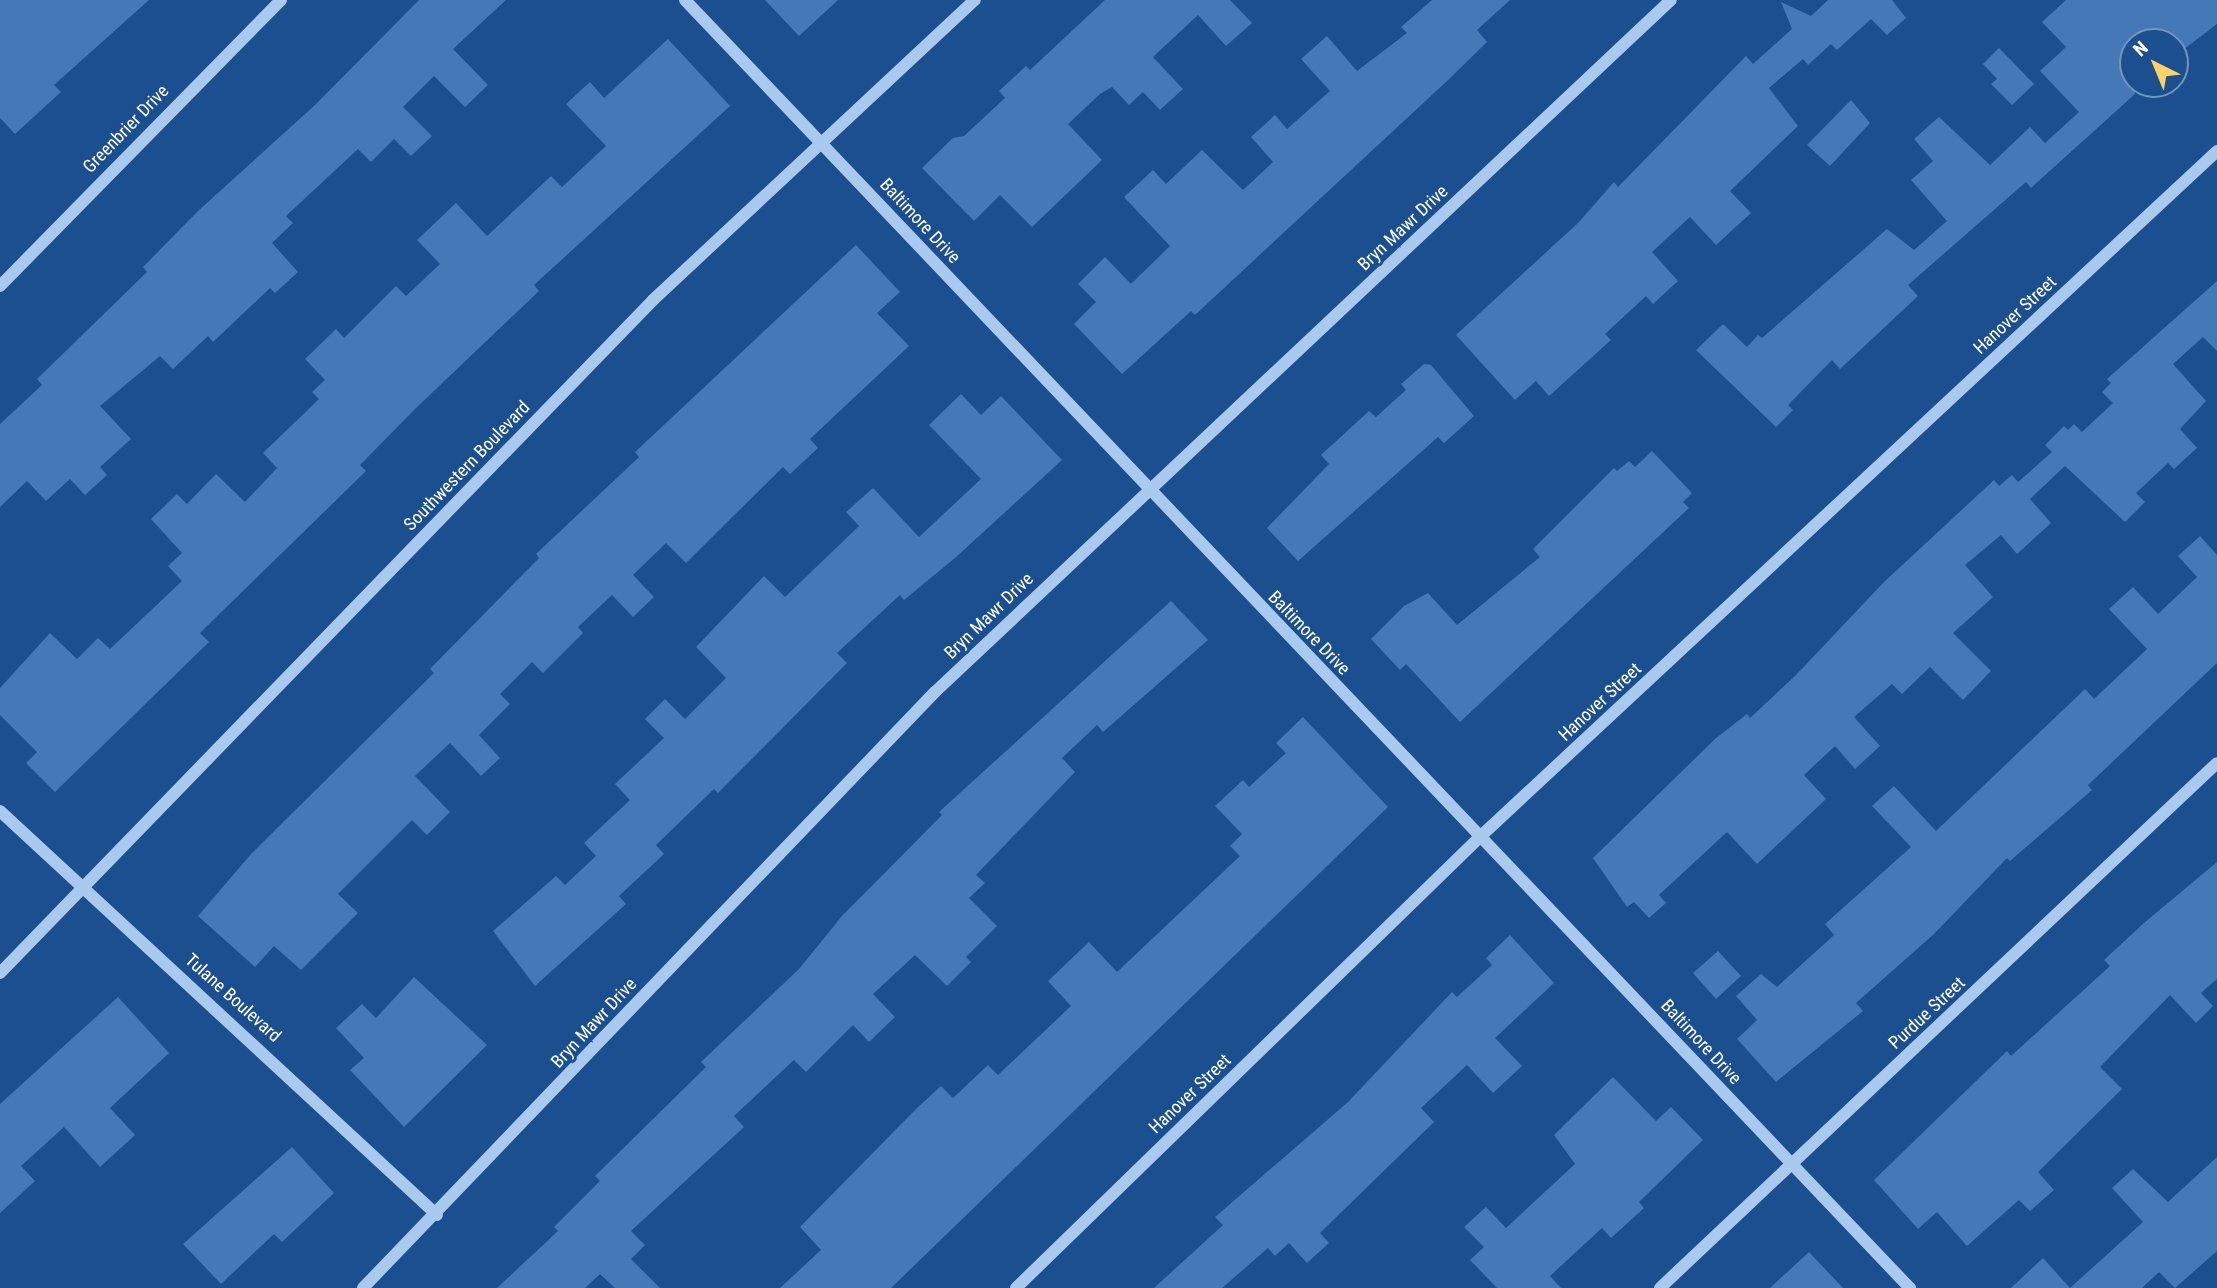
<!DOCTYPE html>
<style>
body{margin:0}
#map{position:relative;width:2217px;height:1288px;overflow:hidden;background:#1b4f8f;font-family:"Roboto Condensed",sans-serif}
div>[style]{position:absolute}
.building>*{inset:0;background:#4478b7}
.minor>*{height:12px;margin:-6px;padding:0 6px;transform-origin:6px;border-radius:6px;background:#a9c9ee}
span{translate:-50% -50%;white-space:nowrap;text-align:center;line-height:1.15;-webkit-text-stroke:6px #1b4f8f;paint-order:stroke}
.street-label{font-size:18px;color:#fff}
.north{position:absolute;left:2119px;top:28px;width:70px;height:70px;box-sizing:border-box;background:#1b4f8f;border:2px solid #7695bc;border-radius:50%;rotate:317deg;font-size:19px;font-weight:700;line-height:28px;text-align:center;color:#fff}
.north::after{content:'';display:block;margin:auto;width:24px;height:32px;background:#ffd166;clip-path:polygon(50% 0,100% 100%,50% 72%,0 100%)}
</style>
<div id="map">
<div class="building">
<div style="clip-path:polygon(0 0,149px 0,54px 85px,61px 92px,15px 134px,0 118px)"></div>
<div style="clip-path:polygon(419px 0,506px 0,453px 49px,488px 85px,465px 107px,434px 76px,403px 107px,432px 136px,411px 156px,394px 139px,371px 162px,358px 149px,286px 216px,293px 223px,272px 243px,298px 272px,275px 293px,270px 288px,213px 342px,208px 336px,173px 369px,160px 356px,100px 406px,131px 439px,100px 467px,107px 475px,85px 495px,70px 479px,46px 501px,27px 481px,0 507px,0 424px,42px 385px,37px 379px,147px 272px,143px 267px,198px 211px,315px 105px)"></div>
<div style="clip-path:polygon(765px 0,838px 0,799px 36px)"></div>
<div style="clip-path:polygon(1105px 0,1230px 0,1252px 23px,1226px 46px,1198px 15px,1153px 57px,1183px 89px,1160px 110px,1143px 92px,1129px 105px,1112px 87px,1100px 94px,1068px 124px,1102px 160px,1032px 227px,1000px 195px,974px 221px,922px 168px,953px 138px,964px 136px,1005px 98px,999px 91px,1026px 66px,1030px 70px)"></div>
<div style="clip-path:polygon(1432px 0,1510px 0,1477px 30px,1487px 42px,1447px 81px,1195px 315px,1191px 311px,1122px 374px,1074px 324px,1096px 302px,1078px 284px,1105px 257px,1131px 284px,1170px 246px,1124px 197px,1153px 170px,1166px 184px,1202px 150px,1243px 190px,1273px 162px,1251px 137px,1275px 115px,1287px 129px,1330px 91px,1301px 59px,1327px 36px,1357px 71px,1407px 33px,1401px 27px)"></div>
<div style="clip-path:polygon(1828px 0,1892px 0,1906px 18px,1887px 35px,1871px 19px,1837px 50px,1831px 44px,1808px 65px,1803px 59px,1769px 88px,1798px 126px,1730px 191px,1751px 213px,1716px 245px,1690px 217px,1652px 252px,1678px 281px,1653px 304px,1646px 296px,1605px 334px,1611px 340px,1549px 396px,1536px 381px,1515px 400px,1456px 335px,1578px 223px,1614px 182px,1618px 187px,1746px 56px,1753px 64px,1792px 29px,1781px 2px,1811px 16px)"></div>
<div style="clip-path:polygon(2066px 0,2217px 0,2217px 24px,2175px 56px,2175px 42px,2133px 42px,2135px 94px,2031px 188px,2026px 182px,1908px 285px,1918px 296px,1840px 369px,1832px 360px,1788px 405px,1793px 410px,1776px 427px,1696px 350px,1723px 324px,1747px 347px,1758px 335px,1762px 338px,1887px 229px,1914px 250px,1947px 221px,1911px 180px,1933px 161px,1914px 139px,1939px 117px,1990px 165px,2030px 127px,2045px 143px,2079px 112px,2040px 71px,2066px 47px,2042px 22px)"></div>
<div style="clip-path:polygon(668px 39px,730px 106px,534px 285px,539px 291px,414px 410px,360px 465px,366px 471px,200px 633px,209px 642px,55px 792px,26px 763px,37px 752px,0 715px,0 688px,50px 633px,77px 659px,98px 638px,110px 649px,182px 581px,168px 566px,182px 553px,151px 519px,177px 494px,187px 504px,216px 474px,245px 502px,277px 468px,263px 453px,319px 399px,312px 392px,325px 380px,305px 359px,336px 329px,344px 338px,396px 286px,406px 296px,440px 264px,417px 240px,456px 203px,487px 236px,551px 176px,562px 187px,606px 146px,566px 104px,590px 82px,604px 98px)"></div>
<div style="clip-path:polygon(1999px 48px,2034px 84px,2012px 105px,1991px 84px,1997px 79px,1983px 64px)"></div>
<div style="clip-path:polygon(1851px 100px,1870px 123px,1830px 166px,1807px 145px)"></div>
<div style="clip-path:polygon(856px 245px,900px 292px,877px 313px,909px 346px,810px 439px,818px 448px,790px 474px,783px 467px,686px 563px,666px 543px,633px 575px,654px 597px,633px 617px,612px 595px,578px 627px,583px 633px,543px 673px,532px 662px,500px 694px,510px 704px,479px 735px,500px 758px,481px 776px,450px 743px,415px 776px,450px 812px,427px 835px,412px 820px,338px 894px,358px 913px,301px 970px,274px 946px,255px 967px,198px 916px,251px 854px,434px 673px,430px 669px,539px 558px,536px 554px,639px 457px,635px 452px)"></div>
<div style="clip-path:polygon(2217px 281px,2217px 351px,2203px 337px,2173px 364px,2206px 401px,2180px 429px,2197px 448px,2174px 469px,2168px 463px,2136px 493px,2145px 502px,2125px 522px,2065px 466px,2030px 499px,2051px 523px,2017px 554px,2001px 535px,1965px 565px,1993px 597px,1953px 633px,1991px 671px,1963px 700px,1930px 667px,1902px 694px,1892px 684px,1854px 717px,1880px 746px,1855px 769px,1835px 746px,1804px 775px,1826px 799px,1757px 864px,1727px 832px,1659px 895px,1666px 903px,1649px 918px,1634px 902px,1627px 907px,1593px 858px,1715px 739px,1747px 714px,1750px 718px,1796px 675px,1884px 582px,1994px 480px,1999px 486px,2012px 475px,2018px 482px,2052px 452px,2045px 445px,2064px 426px,2068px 430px,2074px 424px,2082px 432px,2113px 403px,2102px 392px,2111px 383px,2107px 379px)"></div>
<div style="clip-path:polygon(1424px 364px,1431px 365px,1474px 416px,1444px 443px,1438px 437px,1298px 561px,1267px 528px,1329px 464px,1321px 455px,1369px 411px,1376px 417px,1406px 390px,1401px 384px)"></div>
<div style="clip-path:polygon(961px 394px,981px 415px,1001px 396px,1062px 460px,955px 558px,904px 600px,900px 595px,837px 653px,847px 663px,718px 793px,714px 789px,656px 845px,664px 854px,619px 896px,626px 904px,535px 986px,493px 931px,556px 876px,565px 885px,596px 856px,584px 843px,630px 800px,615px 784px,664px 738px,645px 719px,665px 699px,685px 719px,726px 678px,696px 647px,764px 576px,785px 597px,859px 526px,846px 512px,873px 488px,919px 537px,981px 479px,929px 425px)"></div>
<div style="clip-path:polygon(1652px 451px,1692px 493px,1683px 502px,1689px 508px,1460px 722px,1406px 664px,1400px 670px,1371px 639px,1404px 606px,1428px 593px,1457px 625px,1540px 557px,1533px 549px,1614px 468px,1617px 471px,1629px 461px,1635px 467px)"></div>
<div style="clip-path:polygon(2200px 536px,2217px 555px,2217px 663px,2088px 785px,2092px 790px,2010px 861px,2007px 858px,1934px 934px,1856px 1003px,1863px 1011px,1776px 1082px,1737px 1039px,1757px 1020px,1736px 996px,1761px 974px,1777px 987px,1834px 935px,1825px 924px,1911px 847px,1872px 806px,1894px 786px,1936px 831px,2085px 689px,2094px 699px,2147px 649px,2109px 609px,2133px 587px,2158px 614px,2197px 577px,2178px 556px)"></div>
<div style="clip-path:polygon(1171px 601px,1208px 640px,1103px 732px,1097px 725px,1062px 758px,1075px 772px,976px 875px,985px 883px,969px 898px,997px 926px,966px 957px,971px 962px,947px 986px,915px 955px,873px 994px,895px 1017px,869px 1042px,853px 1025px,806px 1072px,794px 1060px,734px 1116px,744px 1127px,631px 1231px,645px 1245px,631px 1259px,660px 1288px,615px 1288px,600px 1274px,585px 1288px,497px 1288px,558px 1231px,554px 1227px,600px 1181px,595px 1176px,706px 1067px,701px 1062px,799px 969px,842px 916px,942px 815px,939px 812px)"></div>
<div style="clip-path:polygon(1303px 717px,1388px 807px,891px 1288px,780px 1288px,821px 1250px,800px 1227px,917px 1108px,941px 1086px,953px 1098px,988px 1065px,998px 1075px,1071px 1006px,1048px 981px,1089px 942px,1117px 972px,1240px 856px,1230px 846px,1242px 834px,1215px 806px,1243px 780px,1249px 787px,1286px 753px,1276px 743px)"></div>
<div style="clip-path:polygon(2217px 862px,2217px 979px,2201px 993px,2213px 1006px,2196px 1023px,2170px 995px,2100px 1067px,2122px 1089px,2038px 1172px,2054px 1190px,2030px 1211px,2019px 1200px,1967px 1246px,1937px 1212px,1918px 1229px,1874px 1180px,2007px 1051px,2011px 1056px,2110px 966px,2104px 960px,2144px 923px)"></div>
<div style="clip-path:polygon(1510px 935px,1554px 983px,1495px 1038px,1522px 1066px,1493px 1093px,1467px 1065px,1421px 1108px,1434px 1122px,1320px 1233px,1329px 1243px,1307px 1263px,1289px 1243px,1275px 1256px,1268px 1248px,1222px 1288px,1154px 1288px,1223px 1225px,1215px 1217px,1348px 1102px,1452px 992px,1457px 997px,1492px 965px,1486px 958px)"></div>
<div style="clip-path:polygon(1718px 951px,1741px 976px,1716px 999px,1693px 973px)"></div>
<div style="clip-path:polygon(414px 977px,487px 1045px,404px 1127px,350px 1070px,364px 1058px,336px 1028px,362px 1004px,376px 1018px)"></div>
<div style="clip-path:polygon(118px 997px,169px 1053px,110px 1108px,135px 1135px,100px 1167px,64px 1127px,21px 1166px,35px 1181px,0 1213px,0 1104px)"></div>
<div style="clip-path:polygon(1613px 1077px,1656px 1121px,1671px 1107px,1703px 1140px,1639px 1202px,1644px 1208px,1611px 1238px,1602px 1228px,1550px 1276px,1561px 1288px,1497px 1288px,1470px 1260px,1484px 1247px,1464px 1227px,1486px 1207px,1506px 1228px,1575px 1164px,1554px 1135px)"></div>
<div style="clip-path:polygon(292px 1147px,334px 1193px,282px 1242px,274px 1234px,221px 1284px,183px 1244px)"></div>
<div style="clip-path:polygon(2217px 1157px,2217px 1251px,2175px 1288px,2159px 1272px,2142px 1288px,2011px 1288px,2043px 1258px,2070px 1288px,2143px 1222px,2112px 1188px,2133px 1169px,2168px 1202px)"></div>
<div style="clip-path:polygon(1809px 1252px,1843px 1288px,1770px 1288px)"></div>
</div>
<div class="minor">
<div style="left:685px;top:0;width:1778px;rotate:46.44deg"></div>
<div style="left:0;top:286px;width:401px;rotate:-45.5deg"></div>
<div style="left:0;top:811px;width:595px;rotate:42.75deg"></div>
<div style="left:0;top:973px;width:938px;rotate:-45.86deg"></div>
<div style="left:653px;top:300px;width:440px;rotate:-43deg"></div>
<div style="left:363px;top:1288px;width:826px;rotate:-46.18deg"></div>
<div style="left:935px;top:692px;width:1010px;rotate:-43.24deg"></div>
<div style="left:1016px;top:1288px;width:650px;rotate:-44.19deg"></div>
<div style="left:1482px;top:835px;width:1004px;rotate:-42.94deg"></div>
<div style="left:1660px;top:1288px;width:765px;rotate:-43.31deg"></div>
</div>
<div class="street-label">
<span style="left:126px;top:129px;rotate:-46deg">Greenbrier Drive</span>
<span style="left:920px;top:221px;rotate:47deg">Baltimore Drive</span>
<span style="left:1403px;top:228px;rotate:-43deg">Bryn Mawr Drive</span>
<span style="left:2015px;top:315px;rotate:-43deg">Hanover Street</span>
<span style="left:467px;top:466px;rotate:-46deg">Southwestern Boulevard</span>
<span style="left:989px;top:616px;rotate:-44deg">Bryn Mawr Drive</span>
<span style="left:1309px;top:633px;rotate:46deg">Baltimore Drive</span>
<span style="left:1600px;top:702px;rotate:-43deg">Hanover Street</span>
<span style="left:233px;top:998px;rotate:42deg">Tulane Boulevard</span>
<span style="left:1927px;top:1013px;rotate:-43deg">Purdue Street</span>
<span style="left:594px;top:1023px;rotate:-47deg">Bryn Mawr Drive</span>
<span style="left:1701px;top:1042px;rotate:47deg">Baltimore Drive</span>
<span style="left:1190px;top:1094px;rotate:-44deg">Hanover Street</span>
</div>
<div class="north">N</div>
</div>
